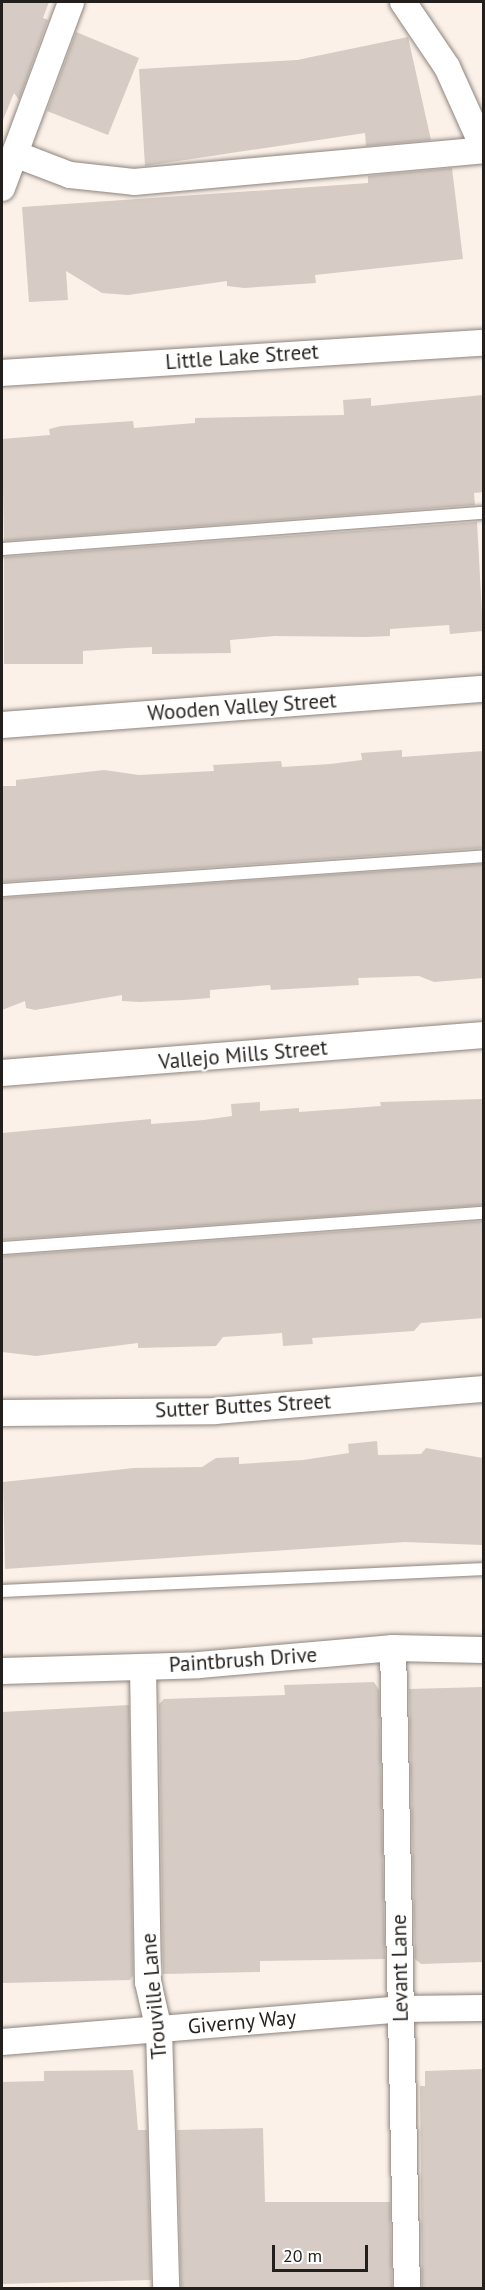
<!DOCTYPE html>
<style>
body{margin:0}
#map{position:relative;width:485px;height:2290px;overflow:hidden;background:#fbf1e9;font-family:"PT Sans",sans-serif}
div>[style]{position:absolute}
.building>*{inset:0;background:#d6ccc5}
.roads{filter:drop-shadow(0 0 2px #8d847d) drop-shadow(0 0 2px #8d847d)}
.lane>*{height:12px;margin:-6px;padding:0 6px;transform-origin:6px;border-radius:6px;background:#fff}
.street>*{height:26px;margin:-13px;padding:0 13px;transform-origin:13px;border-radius:13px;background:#fff}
span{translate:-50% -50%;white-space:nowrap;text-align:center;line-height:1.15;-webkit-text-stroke:4.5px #fff;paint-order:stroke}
.street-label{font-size:21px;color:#231f1c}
.frame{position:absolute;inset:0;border:3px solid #231f1c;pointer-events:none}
.scale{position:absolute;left:272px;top:2245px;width:96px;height:27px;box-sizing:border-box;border:3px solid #231f1c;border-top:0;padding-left:8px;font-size:18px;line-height:21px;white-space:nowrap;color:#231f1c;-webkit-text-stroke:4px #fff;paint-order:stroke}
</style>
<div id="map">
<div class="building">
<div style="clip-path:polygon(2px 2px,49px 2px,43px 18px,48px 20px,19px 100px,14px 93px,3px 120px)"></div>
<div style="clip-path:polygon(76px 32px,139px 58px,108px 135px,47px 111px)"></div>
<div style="clip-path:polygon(408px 37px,431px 140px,366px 146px,365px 133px,145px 166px,139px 69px,297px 60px)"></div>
<div style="clip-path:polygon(452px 168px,463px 259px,315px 275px,316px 283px,244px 288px,227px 286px,227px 281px,128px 295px,102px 293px,66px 271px,68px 300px,29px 302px,22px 207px,368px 183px,368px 176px)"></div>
<div style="clip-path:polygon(483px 395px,483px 492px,474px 493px,475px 505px,4px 541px,2px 439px,50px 435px,49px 429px,61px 426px,133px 421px,134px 428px,195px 423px,195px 418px,344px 415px,343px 400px,371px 398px,371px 406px)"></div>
<div style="clip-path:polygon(477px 522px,483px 631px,450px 634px,449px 625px,390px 629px,390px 636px,367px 637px,275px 636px,230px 640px,231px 653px,152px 654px,152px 647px,127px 648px,83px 651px,83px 664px,4px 664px,4px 557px)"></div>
<div style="clip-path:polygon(402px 750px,402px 757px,483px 751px,483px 848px,2px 882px,2px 786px,16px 786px,16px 780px,104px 770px,139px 775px,214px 771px,213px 765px,281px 761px,282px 767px,330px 764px,362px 760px,361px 753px)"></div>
<div style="clip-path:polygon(483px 864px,483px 978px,434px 982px,419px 976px,358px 978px,359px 985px,271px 990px,270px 985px,210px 990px,210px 998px,183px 1000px,139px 1002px,122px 1001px,122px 995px,35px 1010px,26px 1008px,25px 1001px,2px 1010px,2px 898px)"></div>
<div style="clip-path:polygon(483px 1099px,483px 1205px,2px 1240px,2px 1133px,151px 1119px,151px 1124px,204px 1120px,232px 1116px,231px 1104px,260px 1102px,260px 1111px,299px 1108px,299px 1112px,381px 1106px,380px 1102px)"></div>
<div style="clip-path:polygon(483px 1221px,483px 1318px,421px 1323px,414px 1331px,312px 1338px,313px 1344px,283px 1346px,282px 1333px,223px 1337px,216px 1346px,138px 1348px,138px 1343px,36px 1356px,2px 1352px,2px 1256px)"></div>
<div style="clip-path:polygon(377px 1441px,378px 1455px,421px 1454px,426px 1448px,483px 1458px,483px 1545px,405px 1542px,5px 1569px,3px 1482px,134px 1468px,202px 1467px,216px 1458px,239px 1457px,239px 1464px,303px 1460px,349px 1453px,348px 1444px)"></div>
<div style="clip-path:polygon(374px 1682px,379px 1690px,385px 1959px,260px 1961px,260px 1972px,163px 1974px,159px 1704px,164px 1699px,285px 1695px,284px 1685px)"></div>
<div style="clip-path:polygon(483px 1687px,483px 1962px,421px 1964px,415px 1959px,409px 1689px)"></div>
<div style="clip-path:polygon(129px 1705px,133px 1975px,130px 1980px,2px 1983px,2px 1712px)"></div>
<div style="clip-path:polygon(483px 2069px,483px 2289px,422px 2289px,420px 2086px,425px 2086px,425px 2071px)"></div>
<div style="clip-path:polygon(133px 2070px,138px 2130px,147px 2130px,151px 2280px,2px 2284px,2px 2082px,44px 2081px,44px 2071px)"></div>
<div style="clip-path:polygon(263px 2128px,265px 2202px,390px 2202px,392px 2289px,181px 2289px,177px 2130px)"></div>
</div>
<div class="roads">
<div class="lane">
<div style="left:2px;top:549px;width:483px;rotate:-4.3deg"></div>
<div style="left:2px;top:890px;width:483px;rotate:-4deg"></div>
<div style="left:2px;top:1248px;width:483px;rotate:-4.2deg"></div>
<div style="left:2px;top:1591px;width:483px;rotate:-2.6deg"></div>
</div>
<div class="street">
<div style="left:403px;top:2px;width:78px;rotate:55.9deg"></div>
<div style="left:447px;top:67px;width:90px;rotate:65.7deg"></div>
<div style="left:15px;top:154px;width:59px;rotate:20.9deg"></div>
<div style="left:70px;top:175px;width:64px;rotate:6.2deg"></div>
<div style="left:134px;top:182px;width:351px;rotate:-5.2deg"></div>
<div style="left:2px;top:188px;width:198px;rotate:-69.6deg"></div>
<div style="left:2px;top:373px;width:483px;rotate:-3.6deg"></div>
<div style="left:2px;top:725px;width:483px;rotate:-4.3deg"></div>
<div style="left:2px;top:1073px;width:483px;rotate:-4.5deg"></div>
<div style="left:2px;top:1413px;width:213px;rotate:-0.5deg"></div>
<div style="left:215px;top:1411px;width:270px;rotate:-4.7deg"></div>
<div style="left:393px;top:1648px;width:640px;rotate:88.75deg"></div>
<div style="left:143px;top:1667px;width:315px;rotate:89.1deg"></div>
<div style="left:148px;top:1982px;width:49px;rotate:77.1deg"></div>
<div style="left:159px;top:2030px;width:258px;rotate:88.4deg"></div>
<div style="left:2px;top:1671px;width:197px;rotate:-1.7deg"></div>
<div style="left:199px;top:1665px;width:195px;rotate:-5deg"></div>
<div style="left:393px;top:1648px;width:91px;rotate:1.3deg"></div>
<div style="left:2px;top:2042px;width:400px;rotate:-4.7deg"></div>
<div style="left:401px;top:2009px;width:83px;rotate:-0.7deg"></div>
</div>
</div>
<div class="street-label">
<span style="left:242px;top:357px;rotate:-4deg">Little Lake Street</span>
<span style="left:242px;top:707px;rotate:-4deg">Wooden Valley Street</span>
<span style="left:243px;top:1055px;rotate:-5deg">Vallejo Mills Street</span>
<span style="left:243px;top:1406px;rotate:-3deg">Sutter Buttes Street</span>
<span style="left:243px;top:1660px;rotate:-4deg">Paintbrush Drive</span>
<span style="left:400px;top:1968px;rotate:-91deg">Levant Lane</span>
<span style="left:154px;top:1996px;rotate:-95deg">Trouville Lane</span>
<span style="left:242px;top:2022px;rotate:-5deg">Giverny Way</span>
</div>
<div class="frame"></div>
<div class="scale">20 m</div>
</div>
